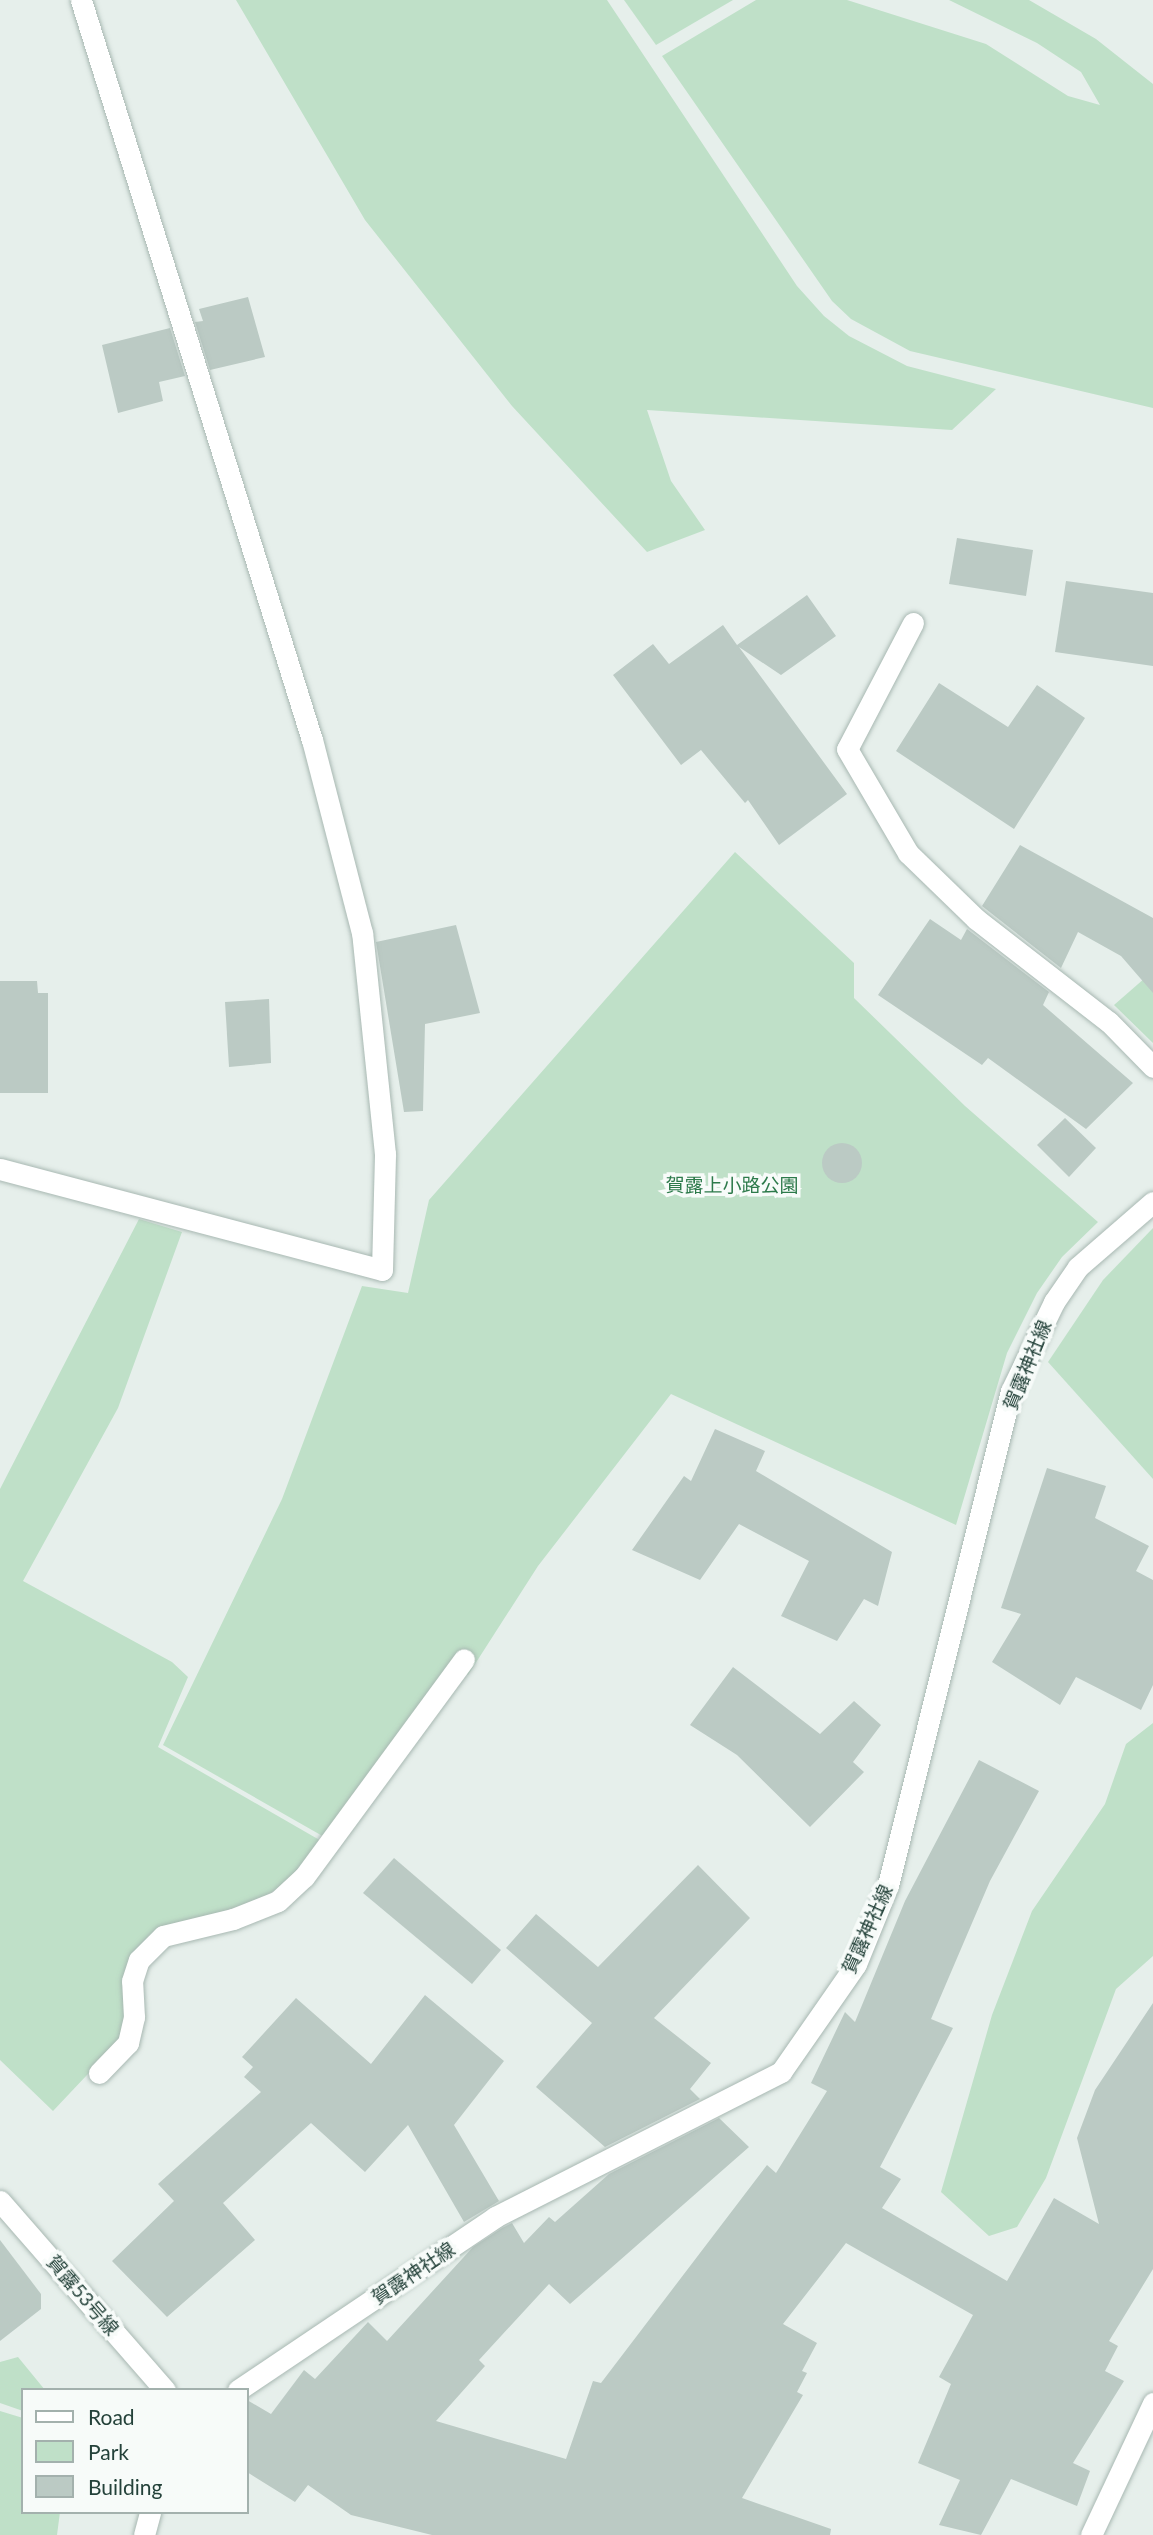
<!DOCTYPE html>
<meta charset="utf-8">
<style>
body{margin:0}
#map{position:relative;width:1153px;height:2535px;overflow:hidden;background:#e6efeb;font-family:Lato,"Noto Sans JP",sans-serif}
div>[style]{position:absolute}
.green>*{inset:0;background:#bfe0c8}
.building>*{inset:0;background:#bbcac4}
.round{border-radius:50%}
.roads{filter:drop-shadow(0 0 2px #a8b8b2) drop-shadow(0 0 2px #a8b8b2)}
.service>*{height:21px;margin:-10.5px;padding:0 10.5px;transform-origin:10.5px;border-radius:10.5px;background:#fff}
.minor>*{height:21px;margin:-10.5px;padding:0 10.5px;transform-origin:10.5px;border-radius:10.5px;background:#fff}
span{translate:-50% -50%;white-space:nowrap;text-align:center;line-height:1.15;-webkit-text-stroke:7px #f7fbf9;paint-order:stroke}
.park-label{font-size:19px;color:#2d7a4b}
.street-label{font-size:19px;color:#24423a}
.legend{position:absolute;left:21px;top:2388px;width:228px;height:126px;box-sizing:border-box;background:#f7fbf9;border:2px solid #a3b1ad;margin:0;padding:9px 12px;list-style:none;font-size:21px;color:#24423a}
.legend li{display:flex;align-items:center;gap:14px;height:35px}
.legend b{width:35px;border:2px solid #a3b1ad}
</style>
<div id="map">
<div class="green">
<div style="clip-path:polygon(236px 0,607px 0,797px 286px,824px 316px,849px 336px,907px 366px,996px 389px,952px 430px,647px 410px,671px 481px,705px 530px,647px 552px,512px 406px,365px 220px)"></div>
<div style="clip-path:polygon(624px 0,733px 0,656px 45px)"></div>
<div style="clip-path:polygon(756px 0,847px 0,986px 44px,1068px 96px,1100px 105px,1081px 72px,1037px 43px,949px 0,1029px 0,1096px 39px,1153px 84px,1153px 408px,910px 351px,851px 319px,832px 301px,662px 56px)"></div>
<div style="clip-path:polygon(735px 852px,854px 963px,854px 998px,965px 1106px,1098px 1222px,1062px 1257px,1037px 1293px,1007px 1353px,956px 1525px,671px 1394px,538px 1566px,468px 1675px,453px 1662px,326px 1838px,163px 1745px,282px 1499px,362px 1286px,408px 1293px,429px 1200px)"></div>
<div style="clip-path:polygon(1153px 971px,1153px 1043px,1114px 1005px)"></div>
<div style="clip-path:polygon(139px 1219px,182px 1232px,118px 1408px,23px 1581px,172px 1662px,188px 1677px,158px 1747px,323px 1842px,292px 1879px,261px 1899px,155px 1934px,120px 2040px,53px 2111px,0 2060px,0 1489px)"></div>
<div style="clip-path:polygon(1153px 1228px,1153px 1479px,1048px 1362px,1103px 1280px)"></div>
<div style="clip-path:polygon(1153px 1723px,1153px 1956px,1116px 1989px,1046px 2178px,1017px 2227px,989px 2236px,941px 2192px,992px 2015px,1032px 1911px,1105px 1804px,1126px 1744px)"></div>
<div style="clip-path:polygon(18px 2357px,45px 2390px,23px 2390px,23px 2411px,0 2403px,0 2362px)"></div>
<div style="clip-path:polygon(0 2411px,23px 2418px,23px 2512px,60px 2512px,57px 2535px,0 2535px)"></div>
</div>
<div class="building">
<div style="clip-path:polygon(248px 297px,265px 357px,210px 370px,195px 322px,203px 321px,199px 309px)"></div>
<div style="clip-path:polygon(170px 328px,185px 376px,159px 382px,163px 401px,118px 413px,102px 345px)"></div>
<div style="clip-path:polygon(957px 538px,1033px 550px,1026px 596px,949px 584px)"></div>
<div style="clip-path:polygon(1066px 581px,1153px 593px,1153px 666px,1055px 652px)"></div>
<div style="clip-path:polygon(807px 595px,836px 636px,781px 675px,739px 647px,847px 794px,779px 845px,748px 800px,745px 803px,701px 750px,681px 765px,613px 675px,653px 644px,669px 664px,723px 625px,737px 645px)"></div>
<div style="clip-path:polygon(939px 683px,1008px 727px,1037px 685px,1085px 718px,1014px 829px,896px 751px)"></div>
<div style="clip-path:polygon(1020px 845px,1153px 918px,1153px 993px,1121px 956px,1078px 932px,1061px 968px,982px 906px)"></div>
<div style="clip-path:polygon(930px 919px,961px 940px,967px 929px,1049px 992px,1043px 1005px,1133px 1083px,1086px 1129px,988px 1058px,982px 1065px,878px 995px)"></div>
<div style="clip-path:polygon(456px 925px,480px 1013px,425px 1024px,423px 1111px,404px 1112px,376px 942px)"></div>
<div style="clip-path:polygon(0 981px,37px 981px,38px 993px,48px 993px,48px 1093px,0 1093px)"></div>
<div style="clip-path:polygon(269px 999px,271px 1063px,229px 1067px,225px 1002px)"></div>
<div style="clip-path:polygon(1065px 1118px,1096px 1148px,1069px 1177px,1037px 1145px)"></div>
<div class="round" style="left:822px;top:1143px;width:40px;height:40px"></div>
<div style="clip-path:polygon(715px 1429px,765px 1451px,756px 1471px,892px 1552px,878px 1606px,864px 1599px,837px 1641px,781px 1616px,809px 1561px,739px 1524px,700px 1580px,632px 1550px,684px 1476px,691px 1481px)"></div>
<div style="clip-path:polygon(1047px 1468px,1106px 1486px,1095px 1518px,1149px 1546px,1136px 1571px,1153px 1580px,1153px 1685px,1141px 1710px,1076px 1677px,1060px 1705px,992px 1662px,1021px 1614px,1001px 1608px)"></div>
<div style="clip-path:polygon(733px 1667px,820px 1734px,854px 1701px,881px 1725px,853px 1762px,864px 1772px,810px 1827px,737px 1755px,690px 1725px)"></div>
<div style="clip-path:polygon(979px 1760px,1039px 1791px,990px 1881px,931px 2019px,953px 2028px,880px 2167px,901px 2179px,882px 2208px,1007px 2281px,1054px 2198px,1099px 2224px,1077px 2138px,1095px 2090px,1153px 2003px,1153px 2269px,1109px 2341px,1118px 2346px,1105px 2371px,1124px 2381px,1073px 2463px,1090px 2471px,1077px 2506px,1011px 2479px,981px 2535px,939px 2525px,960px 2480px,918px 2463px,951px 2384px,939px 2377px,973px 2315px,846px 2243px,783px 2324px,817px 2343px,802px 2371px,807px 2373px,797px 2392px,803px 2395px,742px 2498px,831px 2529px,830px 2535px,432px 2535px,351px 2515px,308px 2485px,295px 2502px,247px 2472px,247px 2400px,271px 2414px,304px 2370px,315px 2379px,368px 2322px,387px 2341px,473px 2247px,502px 2228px,512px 2223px,524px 2243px,549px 2217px,555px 2222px,609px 2174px,719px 2118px,749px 2147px,570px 2304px,549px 2284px,479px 2360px,485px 2366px,436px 2421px,566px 2459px,593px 2381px,601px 2383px,767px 2165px,776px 2173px,827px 2091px,811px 2083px,845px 2012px,855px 2022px,905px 1901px)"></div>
<div style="clip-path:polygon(394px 1858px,501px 1950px,472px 1984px,363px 1893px)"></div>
<div style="clip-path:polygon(698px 1865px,750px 1918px,654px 2018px,711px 2063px,690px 2089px,700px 2099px,605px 2147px,536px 2087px,592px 2023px,506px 1948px,536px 1914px,598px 1967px)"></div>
<div style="clip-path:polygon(425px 1995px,504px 2061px,454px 2125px,499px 2201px,464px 2222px,408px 2125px,365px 2172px,311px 2123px,223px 2203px,255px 2240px,167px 2317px,112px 2261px,174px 2201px,158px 2184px,261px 2092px,244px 2077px,253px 2067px,242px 2057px,296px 1998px,371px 2064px)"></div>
<div style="clip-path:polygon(0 2240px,41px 2294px,41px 2309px,0 2341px)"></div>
</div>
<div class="roads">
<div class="service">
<div style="left:99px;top:2073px;width:42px;rotate:-46deg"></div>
<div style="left:128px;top:2043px;width:27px;rotate:-77deg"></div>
<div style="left:134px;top:2017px;width:36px;rotate:-93deg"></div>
<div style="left:132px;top:1981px;width:22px;rotate:-72deg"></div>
<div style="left:139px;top:1960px;width:34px;rotate:-45deg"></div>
<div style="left:163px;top:1936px;width:72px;rotate:-13.7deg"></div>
<div style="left:233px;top:1919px;width:48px;rotate:-21.8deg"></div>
<div style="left:278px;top:1901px;width:35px;rotate:-43deg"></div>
<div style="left:304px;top:1877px;width:270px;rotate:-53.7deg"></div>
</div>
<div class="minor">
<div style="left:913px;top:623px;width:142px;rotate:117.6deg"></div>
<div style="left:847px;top:749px;width:121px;rotate:59.6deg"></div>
<div style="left:908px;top:853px;width:95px;rotate:44.1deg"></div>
<div style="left:976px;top:919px;width:168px;rotate:37.8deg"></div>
<div style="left:1109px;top:1022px;width:63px;rotate:45.6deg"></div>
<div style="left:0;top:1169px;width:395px;rotate:14.8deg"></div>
<div style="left:382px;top:1270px;width:116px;rotate:-88.5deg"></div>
<div style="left:385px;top:1154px;width:222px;rotate:-95.9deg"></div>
<div style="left:362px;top:933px;width:199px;rotate:-104.5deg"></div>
<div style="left:312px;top:740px;width:775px;rotate:-107.34deg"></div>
<div style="left:0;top:2201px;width:251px;rotate:48.9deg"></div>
<div style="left:238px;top:2390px;width:310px;rotate:-33.9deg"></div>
<div style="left:495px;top:2217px;width:321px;rotate:-26.9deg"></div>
<div style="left:781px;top:2072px;width:131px;rotate:-55.2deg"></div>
<div style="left:856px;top:1964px;width:85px;rotate:-67.9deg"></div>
<div style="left:888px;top:1885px;width:509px;rotate:-76.02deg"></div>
<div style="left:1011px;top:1391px;width:99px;rotate:-64.2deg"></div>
<div style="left:1054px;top:1302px;width:42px;rotate:-55.6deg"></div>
<div style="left:1078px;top:1267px;width:99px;rotate:-40.9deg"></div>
<div style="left:144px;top:2535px;width:24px;rotate:-75deg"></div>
<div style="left:1091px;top:2535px;width:146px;rotate:-64.8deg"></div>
</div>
</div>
<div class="park-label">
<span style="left:732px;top:1185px">賀露上小路公園</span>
</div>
<div class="street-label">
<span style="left:1027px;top:1365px;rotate:-68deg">賀露神社線</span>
<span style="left:867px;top:1929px;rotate:-66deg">賀露神社線</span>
<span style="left:413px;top:2273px;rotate:-34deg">賀露神社線</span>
<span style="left:83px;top:2295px;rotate:49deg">賀露53号線</span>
</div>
<ul class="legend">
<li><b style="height:9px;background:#fff"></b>Road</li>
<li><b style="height:19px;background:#bfe0c8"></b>Park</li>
<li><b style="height:19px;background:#bbcac4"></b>Building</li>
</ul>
</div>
